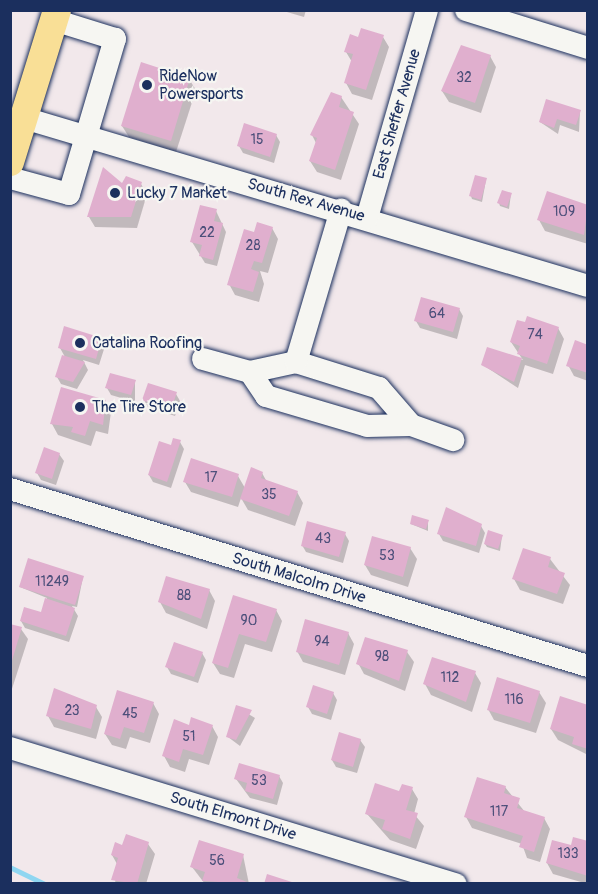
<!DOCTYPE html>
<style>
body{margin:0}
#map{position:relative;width:598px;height:894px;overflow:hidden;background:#f2e8eb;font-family:Pangolin,sans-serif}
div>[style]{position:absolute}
.shadow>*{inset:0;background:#0003}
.stream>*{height:4.5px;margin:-2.25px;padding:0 2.25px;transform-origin:2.25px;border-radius:2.25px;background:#8fd6f1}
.building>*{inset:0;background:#e0afce}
.roads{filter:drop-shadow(0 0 2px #1b2f5e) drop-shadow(0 0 2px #1b2f5e)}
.minor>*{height:22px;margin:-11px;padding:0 11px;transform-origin:11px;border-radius:11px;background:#f6f6f2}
.major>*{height:28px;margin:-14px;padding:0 14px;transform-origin:14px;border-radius:14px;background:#f9df96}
.dots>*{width:16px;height:16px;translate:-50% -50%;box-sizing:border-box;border:3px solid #f6f6f2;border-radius:50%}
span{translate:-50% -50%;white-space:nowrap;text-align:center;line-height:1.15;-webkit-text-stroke:4.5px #f6f6f2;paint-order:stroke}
.number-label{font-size:14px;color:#4c4f7a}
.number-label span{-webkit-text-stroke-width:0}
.poi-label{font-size:16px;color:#1b2f5e}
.left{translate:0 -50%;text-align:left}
.street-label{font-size:16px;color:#1b2f5e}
.frame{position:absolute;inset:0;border:12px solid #1b2f5e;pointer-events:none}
</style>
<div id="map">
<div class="shadow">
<div style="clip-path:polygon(280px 10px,306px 10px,304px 17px)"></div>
<div style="clip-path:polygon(383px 37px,389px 47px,372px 100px,352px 94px,346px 83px,352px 62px,346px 52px,359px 39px)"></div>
<div style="clip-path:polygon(490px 56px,496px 67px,481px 113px,449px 102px,442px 91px)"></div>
<div style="clip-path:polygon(189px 79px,196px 90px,176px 152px,129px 137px,122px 126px)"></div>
<div style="clip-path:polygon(341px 97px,359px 124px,341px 180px,317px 172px,310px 161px,316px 143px,312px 135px)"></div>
<div style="clip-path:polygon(580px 112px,579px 132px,560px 125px,558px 134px,540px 122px)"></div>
<div style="clip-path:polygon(276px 135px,280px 142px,274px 163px,243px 153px,239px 146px)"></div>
<div style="clip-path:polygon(486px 180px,482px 202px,472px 199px,471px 196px)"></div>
<div style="clip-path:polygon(141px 184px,147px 194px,137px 228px,95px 227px,89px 217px,122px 185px)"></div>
<div style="clip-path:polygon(511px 194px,509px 209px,500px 206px,499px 203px)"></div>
<div style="clip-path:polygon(588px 206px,588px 244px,545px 231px,539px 220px)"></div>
<div style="clip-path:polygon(216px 211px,226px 232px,217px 266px,205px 263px,192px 242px)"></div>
<div style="clip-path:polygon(272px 228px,278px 239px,268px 273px,260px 271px,264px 284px,259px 302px,235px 295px,229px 284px,255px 233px)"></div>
<div style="clip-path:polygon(459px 309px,463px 316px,457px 339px,420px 328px,416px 321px)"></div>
<div style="clip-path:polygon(558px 328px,564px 339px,553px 374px,525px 365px,518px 388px,483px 365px,488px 349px,523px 360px,511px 342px)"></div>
<div style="clip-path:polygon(101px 339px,105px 346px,99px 365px,83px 360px,88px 370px,77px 389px,61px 384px,57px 377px,65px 357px,60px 348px)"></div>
<div style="clip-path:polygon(588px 346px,588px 381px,574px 376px,568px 365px)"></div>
<div style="clip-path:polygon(135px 382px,135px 402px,111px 395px,107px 388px)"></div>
<div style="clip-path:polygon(62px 389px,105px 401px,111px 412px,108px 434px,96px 431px,91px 446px,58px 435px,52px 424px)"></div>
<div style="clip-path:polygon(176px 394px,180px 401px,175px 416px,148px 407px,144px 400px)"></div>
<div style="clip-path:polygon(180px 442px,184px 449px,171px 488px,153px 482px,149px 475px)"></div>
<div style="clip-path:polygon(59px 454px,64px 461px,56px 485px,41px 480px,37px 473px)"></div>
<div style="clip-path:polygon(262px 473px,267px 482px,297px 492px,303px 503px,295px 526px,248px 510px,241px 498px,238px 507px,191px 492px,185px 482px,238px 476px,245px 488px)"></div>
<div style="clip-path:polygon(428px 522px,428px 531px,411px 524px)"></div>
<div style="clip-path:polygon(481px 526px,485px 533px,479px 553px,443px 541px,439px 534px)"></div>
<div style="clip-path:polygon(345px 534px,349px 541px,343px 563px,306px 552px,302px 545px)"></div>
<div style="clip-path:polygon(502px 536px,500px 551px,487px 547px,485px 544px)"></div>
<div style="clip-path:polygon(410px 548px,417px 559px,408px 587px,371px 575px,365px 565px)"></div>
<div style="clip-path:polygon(550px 559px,570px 585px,563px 604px,520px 590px,514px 579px)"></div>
<div style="clip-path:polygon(83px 577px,77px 607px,72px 606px,78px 616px,69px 642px,25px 628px,21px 621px,42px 614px,47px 598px,20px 587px)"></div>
<div style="clip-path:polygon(209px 590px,215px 601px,207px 629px,166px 613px,160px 602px)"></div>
<div style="clip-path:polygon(234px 597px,276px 610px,282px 621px,272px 652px,245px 644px,234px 678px,220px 674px,213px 663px)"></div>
<div style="clip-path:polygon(10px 625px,21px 629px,28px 639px,10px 695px)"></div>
<div style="clip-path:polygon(348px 633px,354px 644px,345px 675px,303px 662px,297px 651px)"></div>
<div style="clip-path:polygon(407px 652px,414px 662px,405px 691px,364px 674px,358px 663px)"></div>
<div style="clip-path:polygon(202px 653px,206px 660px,198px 683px,171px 674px,167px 667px)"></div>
<div style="clip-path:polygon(475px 673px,481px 683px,472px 712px,431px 695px,425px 684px)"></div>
<div style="clip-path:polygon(539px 692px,546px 703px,536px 733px,494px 720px,488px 709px)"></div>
<div style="clip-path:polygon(333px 693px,337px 700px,331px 720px,312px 714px,308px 707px)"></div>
<div style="clip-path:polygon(153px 703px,159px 714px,150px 743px,130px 737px,126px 749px,112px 745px,105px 734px)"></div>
<div style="clip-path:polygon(96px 707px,102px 717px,96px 739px,54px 727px,48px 716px)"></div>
<div style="clip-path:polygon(237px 707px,255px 718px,240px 746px,228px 737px)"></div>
<div style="clip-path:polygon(588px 707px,588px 755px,558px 740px,551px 729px)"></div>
<div style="clip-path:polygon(190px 726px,212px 726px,218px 737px,209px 765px,189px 759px,185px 772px,170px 767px,164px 756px)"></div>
<div style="clip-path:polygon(360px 740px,365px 747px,357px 773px,336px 767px,332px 760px)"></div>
<div style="clip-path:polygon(279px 776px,283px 783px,277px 805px,250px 798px,236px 779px)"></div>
<div style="clip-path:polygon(505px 787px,525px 812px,544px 818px,550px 829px,540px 862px,527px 858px,522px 844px,472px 828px,466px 817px)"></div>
<div style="clip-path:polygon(412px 789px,418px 799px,414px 814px,424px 826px,416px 849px,390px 840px,367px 814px)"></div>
<div style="clip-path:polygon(588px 842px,588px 884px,553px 874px,547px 863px)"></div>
<div style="clip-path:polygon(148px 844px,155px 854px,146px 884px,115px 884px,117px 864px,112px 855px,123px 847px)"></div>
<div style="clip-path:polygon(243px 855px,249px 884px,205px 884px,192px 867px)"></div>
</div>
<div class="stream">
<div style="left:10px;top:867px;width:39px;rotate:26deg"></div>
</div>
<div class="building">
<div style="clip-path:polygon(361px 28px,384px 35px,366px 90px,344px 83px,353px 54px,344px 52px,350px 34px,358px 37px)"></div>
<div style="clip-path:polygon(461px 45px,491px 55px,475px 103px,441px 91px)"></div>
<div style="clip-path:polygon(141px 62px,190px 78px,171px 141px,121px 126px)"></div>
<div style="clip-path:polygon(331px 92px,342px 96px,339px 107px,354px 112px,335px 170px,309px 161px,317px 138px,310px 135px)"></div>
<div style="clip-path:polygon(546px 99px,581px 110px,576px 125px,557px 119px,554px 128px,539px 122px)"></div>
<div style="clip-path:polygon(244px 123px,277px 134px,270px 157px,237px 146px)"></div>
<div style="clip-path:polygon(103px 167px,122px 183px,126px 176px,142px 182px,131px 217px,87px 217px)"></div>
<div style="clip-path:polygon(475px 175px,487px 178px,481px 200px,469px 196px)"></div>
<div style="clip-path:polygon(502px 190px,512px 193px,507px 207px,497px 203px)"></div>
<div style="clip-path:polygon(547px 191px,588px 205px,584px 235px,537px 220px)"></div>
<div style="clip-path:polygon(200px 205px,217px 209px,214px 221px,223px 223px,213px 260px,199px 256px,202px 245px,190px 242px)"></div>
<div style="clip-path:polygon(257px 222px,273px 227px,262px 263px,254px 261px,251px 269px,259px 272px,253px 292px,227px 285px,244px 229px,254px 232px)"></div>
<div style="clip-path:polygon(421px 297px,460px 308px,453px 332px,414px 321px)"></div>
<div style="clip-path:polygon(527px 316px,559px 327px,547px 364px,517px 354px,520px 346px,510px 342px,517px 320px,525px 322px)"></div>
<div style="clip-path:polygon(64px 326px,102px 338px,96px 359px,58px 348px)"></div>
<div style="clip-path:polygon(575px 340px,588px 345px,588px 373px,566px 366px)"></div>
<div style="clip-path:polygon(487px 347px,522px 358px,514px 382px,481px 365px)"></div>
<div style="clip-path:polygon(62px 355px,85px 362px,73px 382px,55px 377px)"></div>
<div style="clip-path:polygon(110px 373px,136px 380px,131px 395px,105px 388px)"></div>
<div style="clip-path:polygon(148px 383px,177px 392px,171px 410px,142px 400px)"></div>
<div style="clip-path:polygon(61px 387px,106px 400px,103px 425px,90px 421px,85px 436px,71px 432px,73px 427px,50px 424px)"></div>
<div style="clip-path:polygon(173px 438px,181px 440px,167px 482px,148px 475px,159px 441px,171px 445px)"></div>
<div style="clip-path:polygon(44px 447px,60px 453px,52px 479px,35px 473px)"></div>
<div style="clip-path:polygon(191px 458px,239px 474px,232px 497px,183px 482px)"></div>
<div style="clip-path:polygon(251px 467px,263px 472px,261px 478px,298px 491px,289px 516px,240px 499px)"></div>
<div style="clip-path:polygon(446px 507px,482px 524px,476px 546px,437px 534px)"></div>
<div style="clip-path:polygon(412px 515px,429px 520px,426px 529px,410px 524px)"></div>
<div style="clip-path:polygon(307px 521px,346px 532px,339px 557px,301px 546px)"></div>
<div style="clip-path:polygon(488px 530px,503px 535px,498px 549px,484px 544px)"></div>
<div style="clip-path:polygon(372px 536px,411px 547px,403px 577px,364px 565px)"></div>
<div style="clip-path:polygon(523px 548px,551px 557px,548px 567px,565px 573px,557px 594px,512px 579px)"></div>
<div style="clip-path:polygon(28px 558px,84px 576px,75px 605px,19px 587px)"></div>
<div style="clip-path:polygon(166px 576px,210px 589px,201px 619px,158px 602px)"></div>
<div style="clip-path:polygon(233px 595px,277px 609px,266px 642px,239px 634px,228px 668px,212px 663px)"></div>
<div style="clip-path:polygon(45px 598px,75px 608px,66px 636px,20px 621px,24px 607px,41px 612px)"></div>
<div style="clip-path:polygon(305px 619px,349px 632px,339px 665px,296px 652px)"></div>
<div style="clip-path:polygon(10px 624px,22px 627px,11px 664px,10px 664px)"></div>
<div style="clip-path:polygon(365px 637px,408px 650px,399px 681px,356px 664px)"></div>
<div style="clip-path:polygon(174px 642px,203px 652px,194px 677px,165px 667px)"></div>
<div style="clip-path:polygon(432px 657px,476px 671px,466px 702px,423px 684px)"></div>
<div style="clip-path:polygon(497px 677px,540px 691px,530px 723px,487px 710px)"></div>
<div style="clip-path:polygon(313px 685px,334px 692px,327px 714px,306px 707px)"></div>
<div style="clip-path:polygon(54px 688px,97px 705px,91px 729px,46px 716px)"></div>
<div style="clip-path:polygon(117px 690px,154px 702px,144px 733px,124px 727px,120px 739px,104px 734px)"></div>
<div style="clip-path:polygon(560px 696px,588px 705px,588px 749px,572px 744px,574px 737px,550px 729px)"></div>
<div style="clip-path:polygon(236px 705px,252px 710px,236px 740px,226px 737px)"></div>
<div style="clip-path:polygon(191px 717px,213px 725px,203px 755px,183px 749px,179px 762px,162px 756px,174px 719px,189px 725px)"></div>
<div style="clip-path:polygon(339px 732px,361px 739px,353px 767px,331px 760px)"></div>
<div style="clip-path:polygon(239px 763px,280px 775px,273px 799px,245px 791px,247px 783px,234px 779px)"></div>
<div style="clip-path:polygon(477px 777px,506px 786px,504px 793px,520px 798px,517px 808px,545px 817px,534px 852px,519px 847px,523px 836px,464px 817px)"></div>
<div style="clip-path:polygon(375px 783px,399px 791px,402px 784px,413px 787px,406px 810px,418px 813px,410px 839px,382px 829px,385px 820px,365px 814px)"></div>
<div style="clip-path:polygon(126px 834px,149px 842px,137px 884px,111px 880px,118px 858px,111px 855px,115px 842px,122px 845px)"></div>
<div style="clip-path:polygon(573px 837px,588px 841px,588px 876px,546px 863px,552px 840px,571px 845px)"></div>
<div style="clip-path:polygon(199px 840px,244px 854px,237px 878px,252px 884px,202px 881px,205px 872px,190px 867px)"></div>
<div style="clip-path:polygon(267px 874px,295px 883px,295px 884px,264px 884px)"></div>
</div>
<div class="roads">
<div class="minor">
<div style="left:466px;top:10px;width:128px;rotate:17.3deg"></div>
<div style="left:24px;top:118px;width:588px;rotate:16.59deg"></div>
<div style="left:10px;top:178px;width:61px;rotate:15.2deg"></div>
<div style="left:69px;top:194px;width:162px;rotate:-73.5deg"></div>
<div style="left:115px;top:39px;width:64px;rotate:-162.7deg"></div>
<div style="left:367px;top:218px;width:216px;rotate:-73.9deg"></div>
<div style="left:203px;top:359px;width:49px;rotate:15.5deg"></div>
<div style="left:250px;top:372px;width:47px;rotate:-12.3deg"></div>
<div style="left:296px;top:362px;width:87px;rotate:17.4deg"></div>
<div style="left:379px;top:388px;width:49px;rotate:49.1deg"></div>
<div style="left:411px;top:425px;width:45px;rotate:19.7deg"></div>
<div style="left:296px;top:362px;width:159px;rotate:-73.5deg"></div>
<div style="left:250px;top:372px;width:29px;rotate:56deg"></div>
<div style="left:266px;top:396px;width:105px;rotate:16.5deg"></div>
<div style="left:367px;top:426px;width:44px;rotate:-1.3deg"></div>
<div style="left:10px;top:489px;width:604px;rotate:17.03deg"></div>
<div style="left:10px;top:748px;width:466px;rotate:17deg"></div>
</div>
<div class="major">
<div style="left:10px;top:162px;width:159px;rotate:-72.8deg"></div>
</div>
</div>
<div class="dots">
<div style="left:147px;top:85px;background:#1b2f5e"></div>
<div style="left:115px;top:193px;background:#1b2f5e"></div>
<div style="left:80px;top:343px;background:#1b2f5e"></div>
<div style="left:80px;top:407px;background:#1b2f5e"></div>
</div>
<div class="number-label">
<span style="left:464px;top:78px">32</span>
<span style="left:257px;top:140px">15</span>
<span style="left:564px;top:212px">109</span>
<span style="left:207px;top:233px">22</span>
<span style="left:253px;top:246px">28</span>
<span style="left:437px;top:314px">64</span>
<span style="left:535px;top:335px">74</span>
<span style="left:211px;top:478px">17</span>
<span style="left:269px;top:495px">35</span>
<span style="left:323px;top:539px">43</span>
<span style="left:387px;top:556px">53</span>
<span style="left:52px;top:582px">11249</span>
<span style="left:184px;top:596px">88</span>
<span style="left:249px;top:621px">90</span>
<span style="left:322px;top:642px">94</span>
<span style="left:382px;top:657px">98</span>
<span style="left:450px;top:678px">112</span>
<span style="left:514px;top:700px">116</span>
<span style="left:72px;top:711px">23</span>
<span style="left:130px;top:714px">45</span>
<span style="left:189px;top:737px">51</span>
<span style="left:259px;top:781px">53</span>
<span style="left:499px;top:812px">117</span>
<span style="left:568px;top:854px">133</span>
<span style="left:217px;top:861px">56</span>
</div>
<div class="poi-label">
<span class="left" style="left:159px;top:85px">RideNow<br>Powersports</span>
<span class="left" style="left:127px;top:193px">Lucky 7 Market</span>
<span class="left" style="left:92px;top:343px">Catalina Roofing</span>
<span class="left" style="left:92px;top:407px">The Tire Store</span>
</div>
<div class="street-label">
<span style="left:397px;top:114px;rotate:-74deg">East Sheffer Avenue</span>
<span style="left:306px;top:200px;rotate:16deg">South Rex Avenue</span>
<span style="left:299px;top:578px;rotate:17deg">South Malcolm Drive</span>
<span style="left:233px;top:816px;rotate:17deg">South Elmont Drive</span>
</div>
<div class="frame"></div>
</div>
